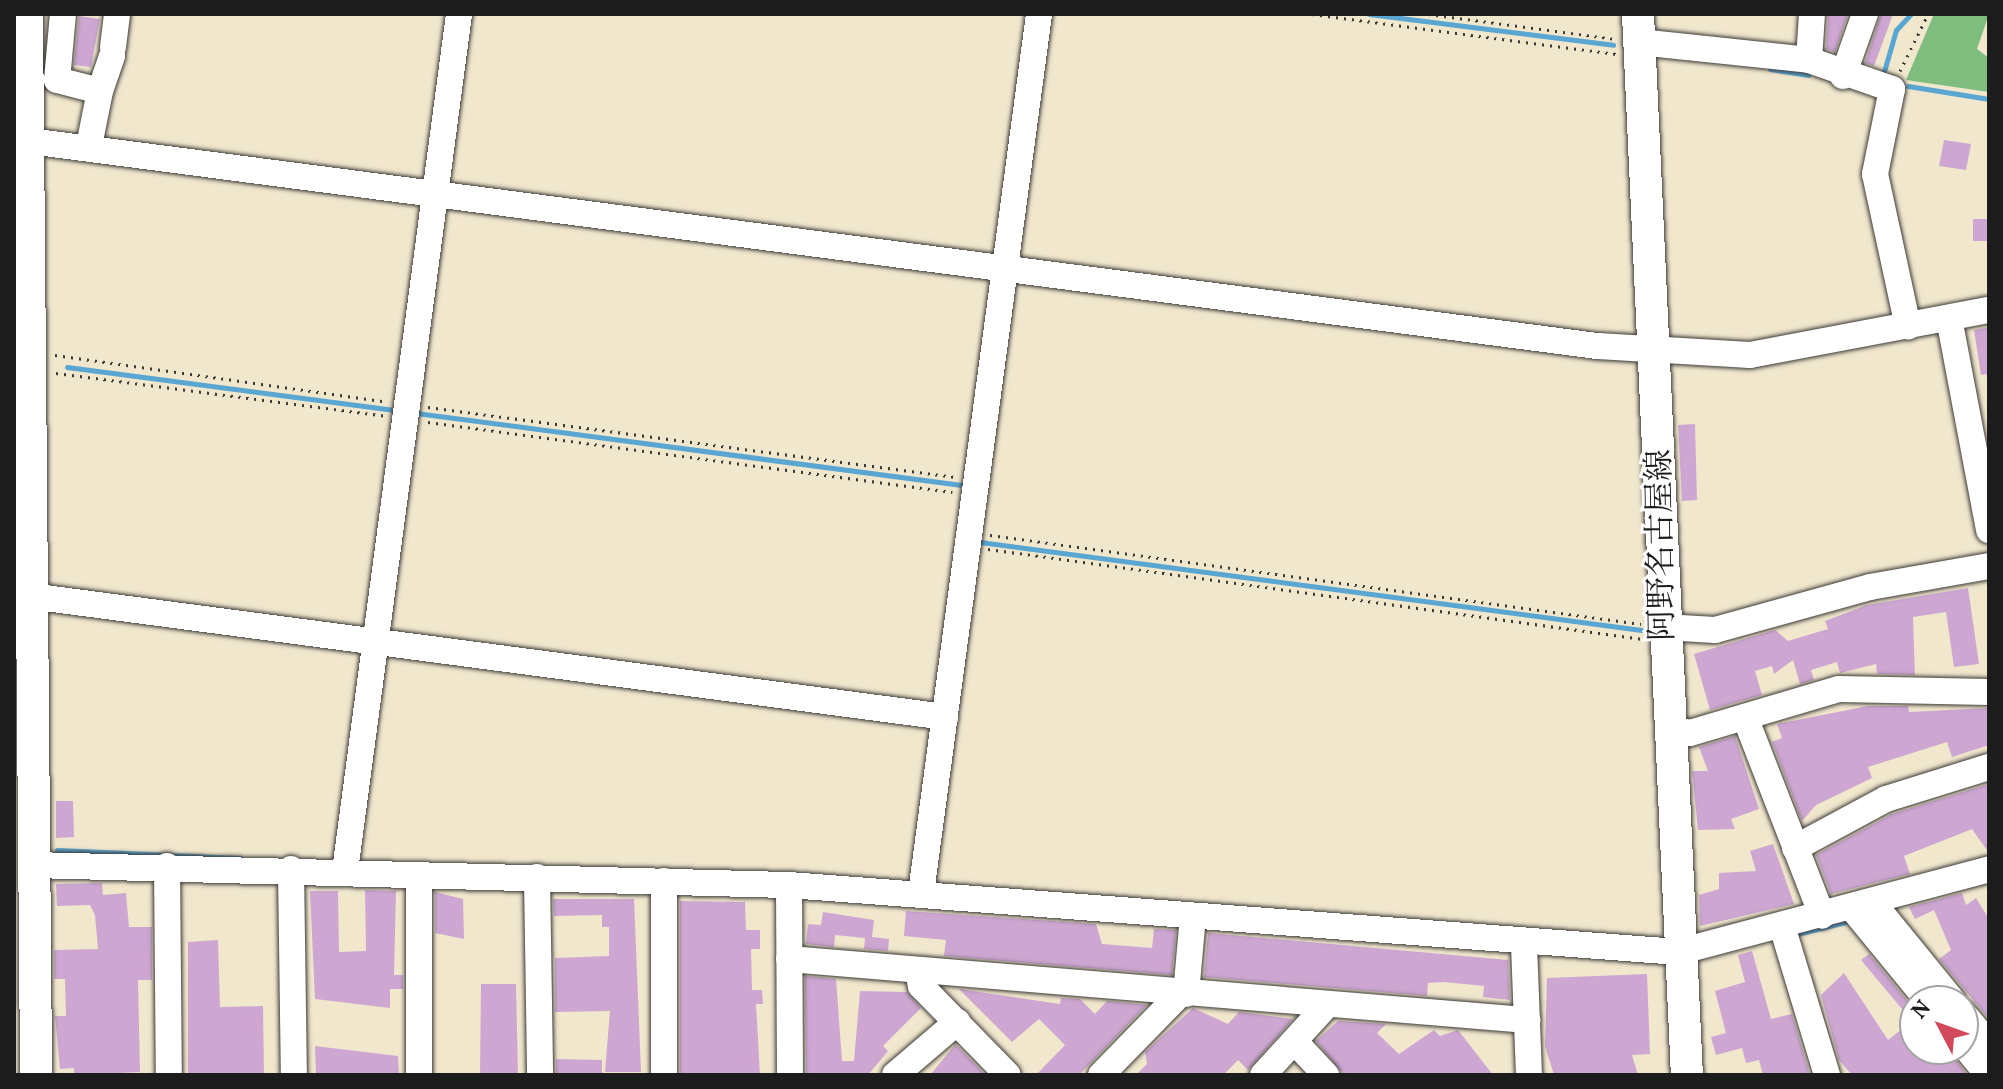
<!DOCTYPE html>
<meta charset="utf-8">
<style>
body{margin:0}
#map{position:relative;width:2003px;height:1089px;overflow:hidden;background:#f0e7cd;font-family:Vollkorn,"Noto Serif JP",serif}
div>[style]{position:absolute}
.forest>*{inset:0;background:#7ebd7e}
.stream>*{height:5px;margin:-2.5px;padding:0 2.5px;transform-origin:2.5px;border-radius:2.5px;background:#59a6d2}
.building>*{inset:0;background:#cda7d2}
.path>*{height:3px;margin-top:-1.5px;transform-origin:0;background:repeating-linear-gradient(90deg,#3c3a37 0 2px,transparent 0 8px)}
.roads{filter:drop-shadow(0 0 2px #3c3a37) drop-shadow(0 0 2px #3c3a37)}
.minor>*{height:26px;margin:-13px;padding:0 13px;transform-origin:13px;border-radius:13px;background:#fff}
.major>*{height:32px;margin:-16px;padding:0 16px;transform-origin:16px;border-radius:16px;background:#fff}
span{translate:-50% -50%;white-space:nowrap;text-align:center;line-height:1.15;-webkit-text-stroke:6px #fff;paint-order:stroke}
.street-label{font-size:32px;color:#1c1c1c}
.frame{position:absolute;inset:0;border:16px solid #1c1c1c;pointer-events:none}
.north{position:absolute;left:1899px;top:985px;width:80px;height:80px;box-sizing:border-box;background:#fff;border:2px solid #a4a4a4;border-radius:50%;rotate:311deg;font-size:22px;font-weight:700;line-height:32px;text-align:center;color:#1c1c1c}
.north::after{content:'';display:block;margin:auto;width:28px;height:36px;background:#d1495b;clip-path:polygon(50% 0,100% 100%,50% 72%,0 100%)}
</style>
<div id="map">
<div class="forest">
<div style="clip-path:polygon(1934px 14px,1989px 14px,1977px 49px,1989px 58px,1989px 92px,1906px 80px)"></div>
</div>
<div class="stream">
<div style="left:1369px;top:14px;width:246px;rotate:7.2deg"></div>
<div style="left:1770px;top:69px;width:39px;rotate:9deg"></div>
<div style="left:1883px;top:75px;width:47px;rotate:-73.9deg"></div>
<div style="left:1896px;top:30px;width:22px;rotate:-47deg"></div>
<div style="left:1908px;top:86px;width:82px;rotate:9.1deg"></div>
<div style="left:67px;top:367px;width:330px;rotate:7.5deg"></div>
<div style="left:416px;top:413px;width:558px;rotate:7.52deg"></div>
<div style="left:980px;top:542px;width:667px;rotate:7.58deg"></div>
<div style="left:57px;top:850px;width:183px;rotate:2.5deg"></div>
<div style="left:1797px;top:934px;width:55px;rotate:-13.8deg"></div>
</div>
<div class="building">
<div style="clip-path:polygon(1828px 14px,1848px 14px,1835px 52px,1826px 49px)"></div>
<div style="clip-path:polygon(1881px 14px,1893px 14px,1874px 66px,1865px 63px)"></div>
<div style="clip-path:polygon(79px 16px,100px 19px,91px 67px,74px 65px)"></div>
<div style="clip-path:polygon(1944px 140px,1971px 144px,1966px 170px,1939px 166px)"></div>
<div style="clip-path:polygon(1973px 219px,1989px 219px,1989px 241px,1973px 241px)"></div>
<div style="clip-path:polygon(1989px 327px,1989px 374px,1981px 375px,1974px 330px)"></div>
<div style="clip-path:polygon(1695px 424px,1697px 500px,1682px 501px,1678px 425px)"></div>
<div style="clip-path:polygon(1968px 588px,1979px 664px,1954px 667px,1946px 612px,1913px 617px,1915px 675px,1877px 674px,1876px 664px,1840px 673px,1837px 662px,1811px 670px,1814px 680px,1800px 684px,1793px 660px,1774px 674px,1772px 666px,1755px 671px,1762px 695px,1710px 710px,1694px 654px,1775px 630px,1788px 641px,1828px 629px,1825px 621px,1867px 605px)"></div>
<div style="clip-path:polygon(1868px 706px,1908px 706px,1909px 712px,1989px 708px,1989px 745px,1952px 757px,1947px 742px,1868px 767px,1872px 778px,1816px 805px,1802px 821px,1772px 742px,1782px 738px,1777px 724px)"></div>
<div style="clip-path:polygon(1735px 736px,1759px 809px,1731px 819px,1735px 829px,1698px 830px,1692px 771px,1708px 771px,1699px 747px)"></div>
<div style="clip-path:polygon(1989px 784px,1989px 853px,1972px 829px,1904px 856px,1910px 874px,1831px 894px,1816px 855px,1892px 814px)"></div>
<div style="clip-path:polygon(56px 801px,73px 801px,74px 837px,56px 838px)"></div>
<div style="clip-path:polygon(1773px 844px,1794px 904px,1700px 926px,1699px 895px,1719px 889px,1719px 873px,1756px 871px,1750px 851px)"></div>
<div style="clip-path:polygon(102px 883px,103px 895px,126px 893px,129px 927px,152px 927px,152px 980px,138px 980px,140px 1072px,74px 1075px,74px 1068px,60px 1069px,55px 1016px,66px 1016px,65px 979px,54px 979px,54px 950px,98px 949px,95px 915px,90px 905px,57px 906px,56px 884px)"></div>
<div style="clip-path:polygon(365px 890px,396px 891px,394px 975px,403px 975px,403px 989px,390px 989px,390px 1008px,315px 999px,310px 891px,338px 891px,339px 952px,366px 951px)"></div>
<div style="clip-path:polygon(435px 892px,463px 899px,464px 939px,435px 933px)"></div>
<div style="clip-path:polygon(1962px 893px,1966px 905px,1976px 898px,1989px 919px,1989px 1019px,1939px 959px,1951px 950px,1934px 910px,1915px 919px,1909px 907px)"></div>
<div style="clip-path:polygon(553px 899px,634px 899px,641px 1072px,605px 1072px,610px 1011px,555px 1012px,555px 958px,609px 956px,609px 927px,602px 927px,602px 915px,554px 916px)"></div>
<div style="clip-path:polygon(680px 901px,745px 902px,746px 930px,760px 930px,760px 949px,751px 949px,752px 990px,762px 990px,763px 1004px,756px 1004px,760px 1075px,680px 1075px)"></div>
<div style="clip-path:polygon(906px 911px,1096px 924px,1102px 944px,1152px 948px,1154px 929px,1176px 930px,1172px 975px,944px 956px,946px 940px,904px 936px)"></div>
<div style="clip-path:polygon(823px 912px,874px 920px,872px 937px,889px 939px,888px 951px,864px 949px,865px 938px,835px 935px,834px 947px,806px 944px,808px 924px,821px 925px)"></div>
<div style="clip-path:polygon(1208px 933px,1508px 960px,1510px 1000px,1483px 997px,1484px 986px,1444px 982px,1428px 983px,1427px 996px,1204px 977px)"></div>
<div style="clip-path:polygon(218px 940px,220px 1007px,263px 1006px,264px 1075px,188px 1075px,188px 942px)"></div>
<div style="clip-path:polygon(1752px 951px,1771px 1019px,1792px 1014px,1810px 1075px,1763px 1075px,1759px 1060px,1746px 1063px,1742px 1048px,1716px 1055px,1711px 1037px,1726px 1033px,1715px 991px,1745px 982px,1738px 955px)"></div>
<div style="clip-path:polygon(1869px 954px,1915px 1010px,1915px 1049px,1948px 1049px,1967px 1075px,1852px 1075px,1839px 1060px,1821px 995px,1844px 973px,1888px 1040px,1912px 1021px,1861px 960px)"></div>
<div style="clip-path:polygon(1647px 974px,1650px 1054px,1632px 1055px,1638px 1075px,1554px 1075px,1545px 1046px,1547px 978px)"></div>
<div style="clip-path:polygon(805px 976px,836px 979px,842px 1061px,854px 1061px,860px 991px,907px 992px,921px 1008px,883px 1046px,888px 1051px,868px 1075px,806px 1075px)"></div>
<div style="clip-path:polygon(481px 984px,516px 984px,518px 1075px,480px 1075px)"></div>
<div style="clip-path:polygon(959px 989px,1060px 1004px,1061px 998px,1080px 999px,1095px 1014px,1107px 1001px,1147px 1005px,1079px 1075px,1036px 1075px,1065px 1045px,1039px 1019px,1012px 1042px)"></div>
<div style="clip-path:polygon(1193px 1008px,1228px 1024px,1239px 1012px,1293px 1019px,1248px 1070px,1238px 1060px,1223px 1075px,1136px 1075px,1147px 1064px,1145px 1052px)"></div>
<div style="clip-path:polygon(1338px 1021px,1386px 1024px,1377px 1033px,1399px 1054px,1434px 1030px,1440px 1036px,1458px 1030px,1493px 1075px,1344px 1075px,1316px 1041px)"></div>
<div style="clip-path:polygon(955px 1045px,958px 1047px,986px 1075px,930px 1075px)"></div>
<div style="clip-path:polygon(315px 1046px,398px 1056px,399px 1075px,316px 1075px)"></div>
<div style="clip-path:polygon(556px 1059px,602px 1060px,602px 1075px,556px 1075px)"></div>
</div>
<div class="path">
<div style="left:1312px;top:14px;width:307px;rotate:7.5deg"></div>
<div style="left:1428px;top:14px;width:190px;rotate:7.6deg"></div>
<div style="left:1900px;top:71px;width:64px;rotate:-63.8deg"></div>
<div style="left:55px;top:355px;width:332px;rotate:8deg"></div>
<div style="left:56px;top:373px;width:332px;rotate:7.4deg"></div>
<div style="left:428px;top:407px;width:532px;rotate:7.57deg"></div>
<div style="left:428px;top:422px;width:529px;rotate:7.61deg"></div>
<div style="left:990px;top:535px;width:657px;rotate:7.78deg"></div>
<div style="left:988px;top:549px;width:661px;rotate:7.82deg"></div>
</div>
<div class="roads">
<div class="minor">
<div style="left:63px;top:14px;width:66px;rotate:95.2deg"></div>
<div style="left:57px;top:80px;width:44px;rotate:14.3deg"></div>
<div style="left:100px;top:91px;width:56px;rotate:101.3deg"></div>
<div style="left:1639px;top:42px;width:171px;rotate:6deg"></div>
<div style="left:1809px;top:60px;width:88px;rotate:19.3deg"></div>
<div style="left:1892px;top:89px;width:87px;rotate:101.3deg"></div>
<div style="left:1875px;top:174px;width:156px;rotate:77.8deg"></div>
<div style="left:113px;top:47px;width:33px;rotate:-83deg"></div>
<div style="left:1809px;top:60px;width:46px;rotate:-86.3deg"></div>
<div style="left:1843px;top:76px;width:66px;rotate:-70.5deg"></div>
<div style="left:100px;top:91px;width:37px;rotate:-71deg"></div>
<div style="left:14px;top:139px;width:1597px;rotate:7.45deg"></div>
<div style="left:1598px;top:346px;width:152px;rotate:3.4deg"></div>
<div style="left:1750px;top:355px;width:243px;rotate:-10.7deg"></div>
<div style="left:1949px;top:318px;width:216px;rotate:79.3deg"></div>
<div style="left:30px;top:596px;width:923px;rotate:7.53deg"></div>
<div style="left:1664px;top:627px;width:51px;rotate:3.4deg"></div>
<div style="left:1715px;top:630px;width:161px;rotate:-15.5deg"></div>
<div style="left:1870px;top:587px;width:121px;rotate:-10deg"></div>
<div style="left:1745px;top:717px;width:213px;rotate:68.8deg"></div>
<div style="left:1670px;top:729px;width:20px;rotate:11deg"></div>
<div style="left:1690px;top:733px;width:155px;rotate:-16.5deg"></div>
<div style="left:1839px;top:689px;width:150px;rotate:1.1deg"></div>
<div style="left:1795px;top:848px;width:103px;rotate:-28.3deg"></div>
<div style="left:1886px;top:799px;width:108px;rotate:-17.3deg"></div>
<div style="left:33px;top:865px;width:756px;rotate:1.52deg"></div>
<div style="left:789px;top:885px;width:892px;rotate:4.31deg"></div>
<div style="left:1678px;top:952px;width:322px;rotate:-14.9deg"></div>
<div style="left:167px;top:866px;width:209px;rotate:89.5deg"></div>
<div style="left:291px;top:869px;width:206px;rotate:89.2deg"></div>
<div style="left:345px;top:871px;width:865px;rotate:-82.42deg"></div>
<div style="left:537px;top:877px;width:198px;rotate:89.1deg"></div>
<div style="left:664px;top:881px;width:194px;rotate:90deg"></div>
<div style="left:789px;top:885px;width:190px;rotate:89.7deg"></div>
<div style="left:921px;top:893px;width:887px;rotate:-82.35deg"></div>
<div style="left:1873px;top:903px;width:127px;rotate:50.8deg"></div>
<div style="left:1852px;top:908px;width:120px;rotate:50.7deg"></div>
<div style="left:1782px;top:926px;width:156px;rotate:73.2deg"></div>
<div style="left:1524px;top:945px;width:130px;rotate:87.8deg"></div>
<div style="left:789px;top:959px;width:741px;rotate:4.73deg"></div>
<div style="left:918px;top:971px;width:15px;rotate:79deg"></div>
<div style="left:921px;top:986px;width:124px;rotate:45.7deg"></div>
<div style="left:1186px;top:994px;width:78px;rotate:-84.9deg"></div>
<div style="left:1963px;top:1013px;width:40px;rotate:50deg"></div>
<div style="left:1296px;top:1043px;width:44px;rotate:46.8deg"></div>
<div style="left:1963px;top:1044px;width:40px;rotate:51deg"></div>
<div style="left:419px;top:1075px;width:199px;rotate:-90deg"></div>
<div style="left:895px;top:1075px;width:82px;rotate:-40.5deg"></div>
<div style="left:1101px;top:1075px;width:115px;rotate:-45.7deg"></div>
<div style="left:1263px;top:1075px;width:92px;rotate:-47.6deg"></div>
</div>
<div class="major">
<div style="left:27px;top:14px;width:1061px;rotate:89.51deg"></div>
<div style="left:1638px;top:14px;width:1062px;rotate:87.36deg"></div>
</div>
</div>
<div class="street-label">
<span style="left:1663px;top:545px;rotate:-91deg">阿野名古屋線</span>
</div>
<div class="frame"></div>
<div class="north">N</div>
</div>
